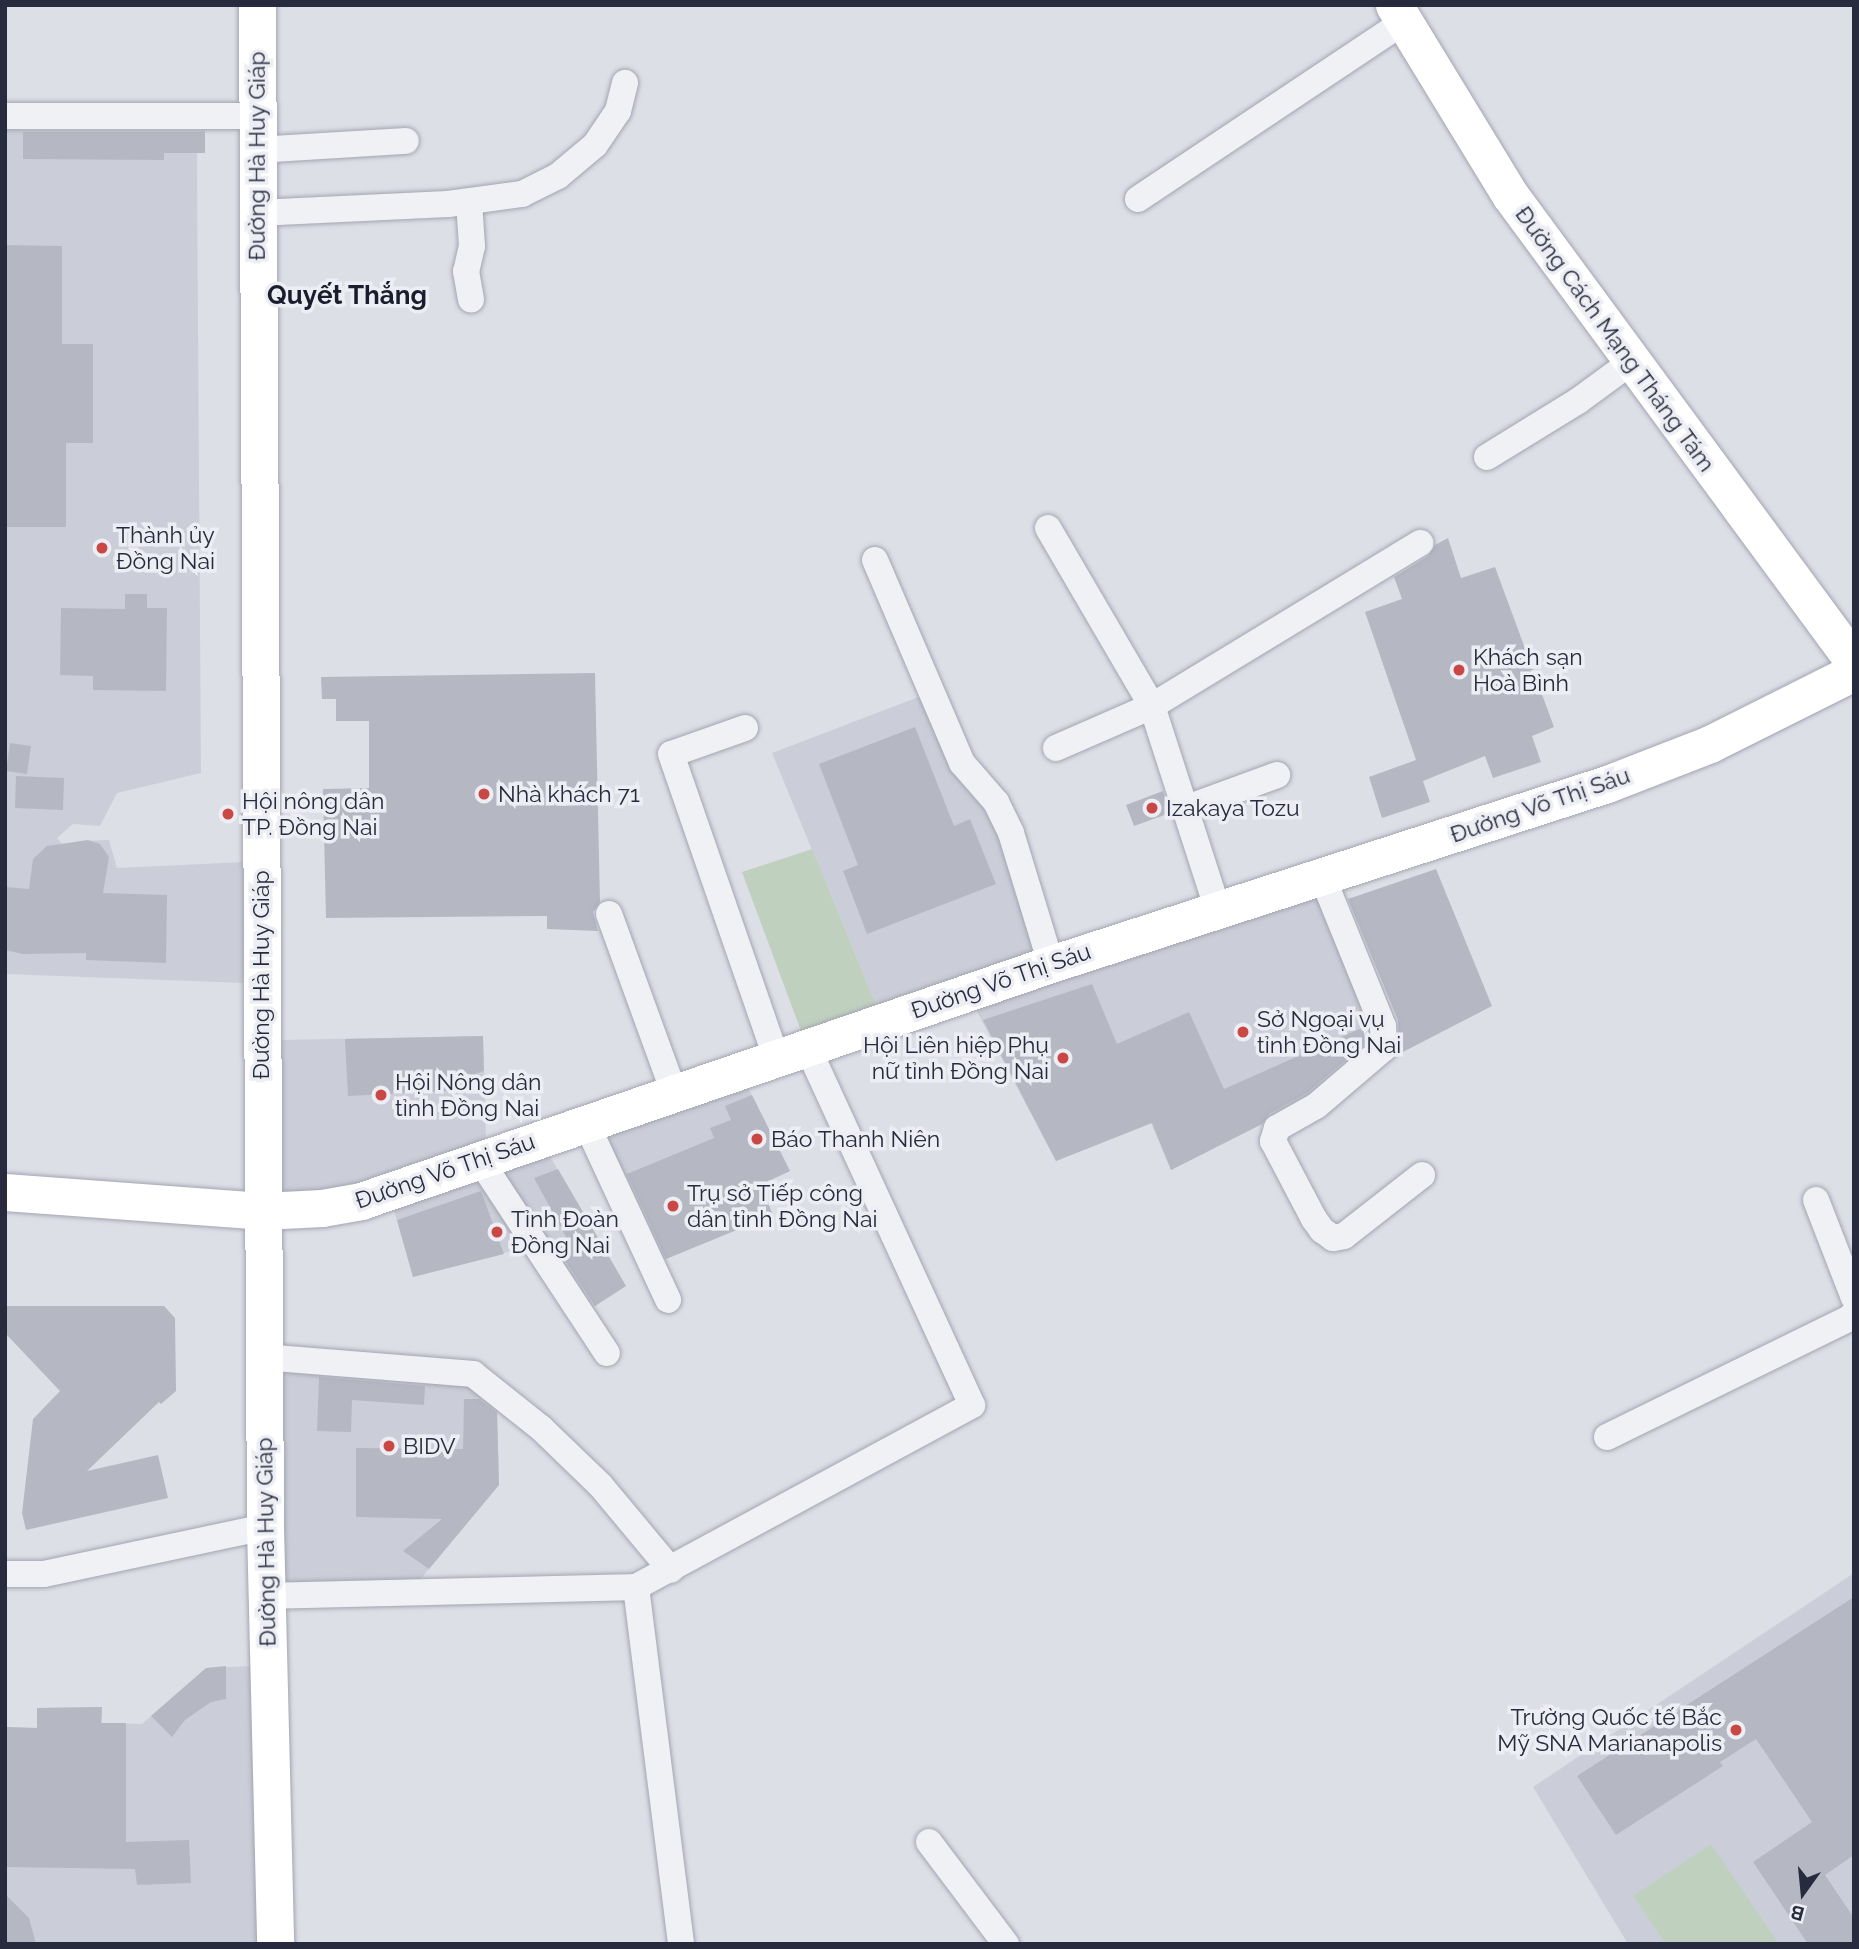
<!DOCTYPE html>
<meta charset="utf-8">
<style>
body{margin:0}
#map{position:relative;width:1859px;height:1949px;overflow:hidden;background:#dddfe7;font-family:Raleway,sans-serif}
div>[style]{position:absolute}
.built>*{inset:0;background:#cbced8}
.green>*{inset:0;background:#c0d0bf}
.building>*{inset:0;background:#b5b8c3}
.roads{filter:drop-shadow(0 0 2px #a3a5b1) drop-shadow(0 0 2px #a3a5b1)}
.minor>*{height:26px;margin:-13px;padding:0 13px;transform-origin:13px;border-radius:13px;background:#f0f1f5}
.secondary>*{height:37px;margin:-18.5px;padding:0 18.5px;transform-origin:18.5px;border-radius:18.5px;background:#fff}
.dots>*{width:19px;height:19px;translate:-50% -50%;box-sizing:border-box;border:4px solid #edeef4;border-radius:50%}
span{translate:-50% -50%;white-space:nowrap;text-align:center;line-height:1.15;-webkit-text-stroke:7px #edeef4;paint-order:stroke}
.street-label{font-size:23px;color:#272b3d}
.poi-label{font-size:23px;color:#272b3d}
.left{translate:0 -50%;text-align:left}
.right{translate:-100% -50%;text-align:right}
.quarter-label{font-size:26px;color:#1a1d2d;font-weight:700}
.frame{position:absolute;inset:0;border:7px solid #272b3d;pointer-events:none}
.north{position:absolute;left:1768px;top:1858px;width:70px;height:70px;-webkit-text-stroke:5px #edeef4;paint-order:stroke;rotate:195deg;font-size:19px;font-weight:700;line-height:28px;text-align:center;color:#272b3d}
.north::after{content:'';display:block;margin:auto;width:24px;height:32px;background:#272b3d;clip-path:polygon(50% 0,100% 100%,50% 72%,0 100%)}
</style>
<div id="map">
<div class="built">
<div style="clip-path:polygon(5px 130px,205px 130px,205px 153px,197px 153px,197px 171px,201px 773px,117px 793px,100px 826px,73px 824px,57px 838px,68px 851px,79px 841px,109px 840px,117px 868px,244px 862px,245px 983px,5px 974px)"></div>
<div style="clip-path:polygon(921px 696px,990px 810px,1037px 951px,876px 1005px,772px 753px)"></div>
<div style="clip-path:polygon(1318px 894px,1375px 1040px,1333px 1082px,1278px 1116px,1171px 1170px,1151px 1123px,1056px 1161px,974px 1006px)"></div>
<div style="clip-path:polygon(483px 1036px,486px 1140px,351px 1187px,278px 1195px,277px 1040px)"></div>
<div style="clip-path:polygon(746px 1084px,790px 1171px,760px 1185px,773px 1215px,661px 1261px,601px 1134px)"></div>
<div style="clip-path:polygon(548px 1153px,626px 1286px,587px 1311px,541px 1243px,413px 1277px,393px 1207px)"></div>
<div style="clip-path:polygon(279px 1368px,460px 1380px,497px 1407px,499px 1485px,419px 1581px,281px 1585px)"></div>
<div style="clip-path:polygon(1854px 1573px,1854px 1944px,1628px 1944px,1533px 1787px)"></div>
<div style="clip-path:polygon(252px 1666px,259px 1944px,5px 1944px,5px 1727px,37px 1728px,37px 1708px,102px 1707px,102px 1723px,142px 1724px,206px 1668px)"></div>
</div>
<div class="green">
<div style="clip-path:polygon(812px 849px,876px 1005px,801px 1031px,742px 872px)"></div>
<div style="clip-path:polygon(1711px 1844px,1779px 1944px,1666px 1944px,1633px 1896px)"></div>
</div>
<div class="building">
<div style="clip-path:polygon(23px 132px,205px 132px,205px 153px,164px 153px,164px 160px,23px 159px)"></div>
<div style="clip-path:polygon(5px 245px,62px 246px,62px 344px,93px 344px,93px 443px,66px 443px,66px 527px,5px 527px)"></div>
<div style="clip-path:polygon(1448px 538px,1461px 578px,1495px 567px,1554px 727px,1532px 736px,1541px 762px,1493px 778px,1485px 756px,1423px 781px,1430px 802px,1382px 818px,1369px 777px,1416px 760px,1365px 612px,1402px 599px,1394px 577px,1428px 556px,1435px 545px)"></div>
<div style="clip-path:polygon(125px 594px,147px 594px,147px 608px,167px 608px,166px 691px,93px 690px,93px 676px,60px 675px,61px 608px,125px 609px)"></div>
<div style="clip-path:polygon(595px 673px,600px 902px,593px 912px,598px 931px,547px 929px,547px 916px,326px 918px,323px 789px,369px 788px,369px 721px,336px 721px,336px 699px,322px 699px,321px 677px)"></div>
<div style="clip-path:polygon(915px 727px,954px 826px,970px 819px,996px 884px,867px 934px,843px 871px,858px 865px,819px 764px)"></div>
<div style="clip-path:polygon(10px 743px,31px 746px,27px 774px,6px 771px)"></div>
<div style="clip-path:polygon(16px 776px,64px 778px,63px 810px,15px 808px)"></div>
<div style="clip-path:polygon(1163px 791px,1170px 813px,1134px 826px,1126px 805px)"></div>
<div style="clip-path:polygon(88px 840px,100px 844px,109px 857px,103px 893px,167px 895px,166px 963px,86px 960px,86px 953px,23px 954px,5px 950px,5px 887px,29px 889px,33px 859px,47px 846px)"></div>
<div style="clip-path:polygon(1436px 869px,1492px 1006px,1399px 1054px,1398px 1020px,1348px 899px)"></div>
<div style="clip-path:polygon(1092px 984px,1117px 1044px,1189px 1012px,1224px 1089px,1366px 1026px,1368px 1041px,1307px 1093px,1269px 1114px,1262px 1124px,1171px 1170px,1152px 1123px,1056px 1161px,983px 1020px)"></div>
<div style="clip-path:polygon(483px 1036px,484px 1071px,446px 1084px,446px 1091px,348px 1096px,345px 1039px)"></div>
<div style="clip-path:polygon(752px 1095px,790px 1171px,760px 1185px,773px 1215px,666px 1259px,627px 1174px,714px 1138px,710px 1128px,731px 1120px,725px 1106px)"></div>
<div style="clip-path:polygon(558px 1169px,626px 1286px,595px 1306px,555px 1245px,566px 1237px,534px 1178px)"></div>
<div style="clip-path:polygon(481px 1191px,504px 1254px,413px 1277px,397px 1220px)"></div>
<div style="clip-path:polygon(5px 1306px,164px 1306px,175px 1318px,176px 1391px,161px 1404px,159px 1402px,87px 1471px,158px 1455px,168px 1498px,26px 1530px,22px 1513px,33px 1419px,60px 1391px,5px 1333px)"></div>
<div style="clip-path:polygon(319px 1377px,425px 1386px,424px 1405px,352px 1400px,351px 1432px,317px 1431px)"></div>
<div style="clip-path:polygon(464px 1399px,479px 1399px,497px 1413px,499px 1485px,429px 1569px,403px 1551px,442px 1519px,356px 1517px,356px 1448px,463px 1449px)"></div>
<div style="clip-path:polygon(1854px 1597px,1854px 1855px,1825px 1875px,1854px 1918px,1854px 1944px,1808px 1944px,1753px 1862px,1812px 1822px,1756px 1739px,1720px 1762px,1723px 1766px,1616px 1835px,1577px 1776px)"></div>
<div style="clip-path:polygon(226px 1666px,226px 1699px,211px 1702px,185px 1720px,172px 1737px,151px 1716px,206px 1668px)"></div>
<div style="clip-path:polygon(102px 1707px,101px 1723px,126px 1723px,126px 1842px,189px 1840px,191px 1883px,137px 1885px,135px 1869px,5px 1867px,5px 1727px,37px 1728px,37px 1708px)"></div>
<div style="clip-path:polygon(5px 1894px,29px 1918px,36px 1944px,5px 1944px)"></div>
</div>
<div class="roads">
<div class="minor">
<div style="left:5px;top:116px;width:252px"></div>
<div style="left:257px;top:150px;width:149px;rotate:-3.5deg"></div>
<div style="left:1138px;top:199px;width:319px;rotate:-33.7deg"></div>
<div style="left:469px;top:202px;width:44px;rotate:86.1deg"></div>
<div style="left:472px;top:246px;width:26px;rotate:103deg"></div>
<div style="left:466px;top:271px;width:29px;rotate:80deg"></div>
<div style="left:257px;top:213px;width:191px;rotate:-2.7deg"></div>
<div style="left:448px;top:204px;width:75px;rotate:-7.7deg"></div>
<div style="left:522px;top:194px;width:40px;rotate:-26.6deg"></div>
<div style="left:558px;top:176px;width:48px;rotate:-40deg"></div>
<div style="left:595px;top:145px;width:41px;rotate:-55.9deg"></div>
<div style="left:618px;top:111px;width:29px;rotate:-76deg"></div>
<div style="left:1487px;top:457px;width:107px;rotate:-31.6deg"></div>
<div style="left:1578px;top:401px;width:66px;rotate:-36.3deg"></div>
<div style="left:1048px;top:528px;width:206px;rotate:59.7deg"></div>
<div style="left:1152px;top:706px;width:214px;rotate:72.1deg"></div>
<div style="left:875px;top:560px;width:221px;rotate:66.8deg"></div>
<div style="left:962px;top:763px;width:52px;rotate:48.9deg"></div>
<div style="left:996px;top:802px;width:34px;rotate:64deg"></div>
<div style="left:1011px;top:833px;width:137px;rotate:73deg"></div>
<div style="left:745px;top:728px;width:78px;rotate:160.6deg"></div>
<div style="left:671px;top:754px;width:321px;rotate:70.9deg"></div>
<div style="left:1056px;top:748px;width:105px;rotate:-23.6deg"></div>
<div style="left:1152px;top:706px;width:314px;rotate:-31.3deg"></div>
<div style="left:1187px;top:808px;width:96px;rotate:-20.1deg"></div>
<div style="left:1322px;top:876px;width:162px;rotate:67.9deg"></div>
<div style="left:1383px;top:1026px;width:22px;rotate:87deg"></div>
<div style="left:1384px;top:1048px;width:89px;rotate:139.5deg"></div>
<div style="left:1316px;top:1106px;width:45px;rotate:150.6deg"></div>
<div style="left:1277px;top:1128px;width:14px;rotate:107deg"></div>
<div style="left:1273px;top:1141px;width:88px;rotate:62.3deg"></div>
<div style="left:1314px;top:1219px;width:14px;rotate:54deg"></div>
<div style="left:1322px;top:1230px;width:14px;rotate:36deg"></div>
<div style="left:1333px;top:1238px;width:11px;rotate:-10deg"></div>
<div style="left:1344px;top:1236px;width:99px;rotate:-38deg"></div>
<div style="left:609px;top:914px;width:190px;rotate:70deg"></div>
<div style="left:586px;top:1123px;width:195px;rotate:65.1deg"></div>
<div style="left:480px;top:1160px;width:231px;rotate:56.7deg"></div>
<div style="left:1816px;top:1200px;width:105px;rotate:68.8deg"></div>
<div style="left:263px;top:1357px;width:211px;rotate:4.6deg"></div>
<div style="left:473px;top:1374px;width:87px;rotate:38.5deg"></div>
<div style="left:541px;top:1428px;width:83px;rotate:44deg"></div>
<div style="left:601px;top:1486px;width:109px;rotate:50.2deg"></div>
<div style="left:1607px;top:1437px;width:271px;rotate:-26.1deg"></div>
<div style="left:1850px;top:1318px;width:6px;rotate:-51deg"></div>
<div style="left:5px;top:1574px;width:39px"></div>
<div style="left:44px;top:1574px;width:226px;rotate:-12deg"></div>
<div style="left:636px;top:1587px;width:360px;rotate:82.8deg"></div>
<div style="left:266px;top:1596px;width:370px;rotate:-1.4deg"></div>
<div style="left:636px;top:1587px;width:382px;rotate:-28.4deg"></div>
<div style="left:972px;top:1405px;width:394px;rotate:-114.7deg"></div>
<div style="left:929px;top:1842px;width:128px;rotate:53deg"></div>
</div>
<div class="secondary">
<div style="left:257px;top:5px;width:1522px;rotate:89.7deg"></div>
<div style="left:265px;top:1527px;width:417px;rotate:88.6deg"></div>
<div style="left:1394px;top:5px;width:223px;rotate:58.6deg"></div>
<div style="left:1510px;top:195px;width:580px;rotate:53.62deg"></div>
<div style="left:5px;top:1192px;width:258px;rotate:4.2deg"></div>
<div style="left:262px;top:1211px;width:60px;rotate:-2.9deg"></div>
<div style="left:322px;top:1208px;width:40px;rotate:-10deg"></div>
<div style="left:361px;top:1201px;width:730px;rotate:-18.96deg"></div>
<div style="left:1051px;top:964px;width:584px;rotate:-17.94deg"></div>
<div style="left:1607px;top:784px;width:110px;rotate:-21.2deg"></div>
<div style="left:1710px;top:744px;width:161px;rotate:-26.6deg"></div>
</div>
</div>
<div class="dots">
<div style="left:102px;top:548px;background:#c94745"></div>
<div style="left:1459px;top:670px;background:#c94745"></div>
<div style="left:484px;top:794px;background:#c94745"></div>
<div style="left:1152px;top:808px;background:#c94745"></div>
<div style="left:228px;top:814px;background:#c94745"></div>
<div style="left:1243px;top:1032px;background:#c94745"></div>
<div style="left:1063px;top:1058px;background:#c94745"></div>
<div style="left:381px;top:1095px;background:#c94745"></div>
<div style="left:757px;top:1139px;background:#c94745"></div>
<div style="left:673px;top:1206px;background:#c94745"></div>
<div style="left:497px;top:1232px;background:#c94745"></div>
<div style="left:389px;top:1446px;background:#c94745"></div>
<div style="left:1736px;top:1730px;background:#c94745"></div>
</div>
<div class="street-label">
<span style="left:257px;top:156px;rotate:-90deg">Đường Hà Huy Giáp</span>
<span style="left:1615px;top:339px;rotate:54deg">Đường Cách Mạng Tháng Tám</span>
<span style="left:1540px;top:805px;rotate:-19deg">Đường Võ Thị Sáu</span>
<span style="left:261px;top:975px;rotate:-90deg">Đường Hà Huy Giáp</span>
<span style="left:1001px;top:981px;rotate:-19deg">Đường Võ Thị Sáu</span>
<span style="left:445px;top:1171px;rotate:-19deg">Đường Võ Thị Sáu</span>
<span style="left:266px;top:1542px;rotate:-91deg">Đường Hà Huy Giáp</span>
</div>
<div class="poi-label">
<span class="left" style="left:116px;top:548px">Thành ủy<br>Đồng Nai</span>
<span class="left" style="left:1473px;top:670px">Khách sạn<br>Hoà Bình</span>
<span class="left" style="left:498px;top:794px">Nhà khách 71</span>
<span class="left" style="left:242px;top:814px">Hội nông dân<br>TP. Đồng Nai</span>
<span class="left" style="left:1166px;top:808px">Izakaya Tozu</span>
<span class="left" style="left:1257px;top:1032px">Sở Ngoại vụ<br>tỉnh Đồng Nai</span>
<span class="right" style="left:1049px;top:1058px">Hội Liên hiệp Phụ<br>nữ tỉnh Đồng Nai</span>
<span class="left" style="left:395px;top:1095px">Hội Nông dân<br>tỉnh Đồng Nai</span>
<span class="left" style="left:771px;top:1139px">Báo Thanh Niên</span>
<span class="left" style="left:687px;top:1206px">Trụ sở Tiếp công<br>dân tỉnh Đồng Nai</span>
<span class="left" style="left:511px;top:1232px">Tỉnh Đoàn<br>Đồng Nai</span>
<span class="left" style="left:403px;top:1446px">BIDV</span>
<span class="right" style="left:1722px;top:1730px">Trường Quốc tế Bắc<br>Mỹ SNA Marianapolis</span>
</div>
<div class="quarter-label">
<span style="left:347px;top:296px">Quyết Thắng</span>
</div>
<div class="frame"></div>
<div class="north">B</div>
</div>
